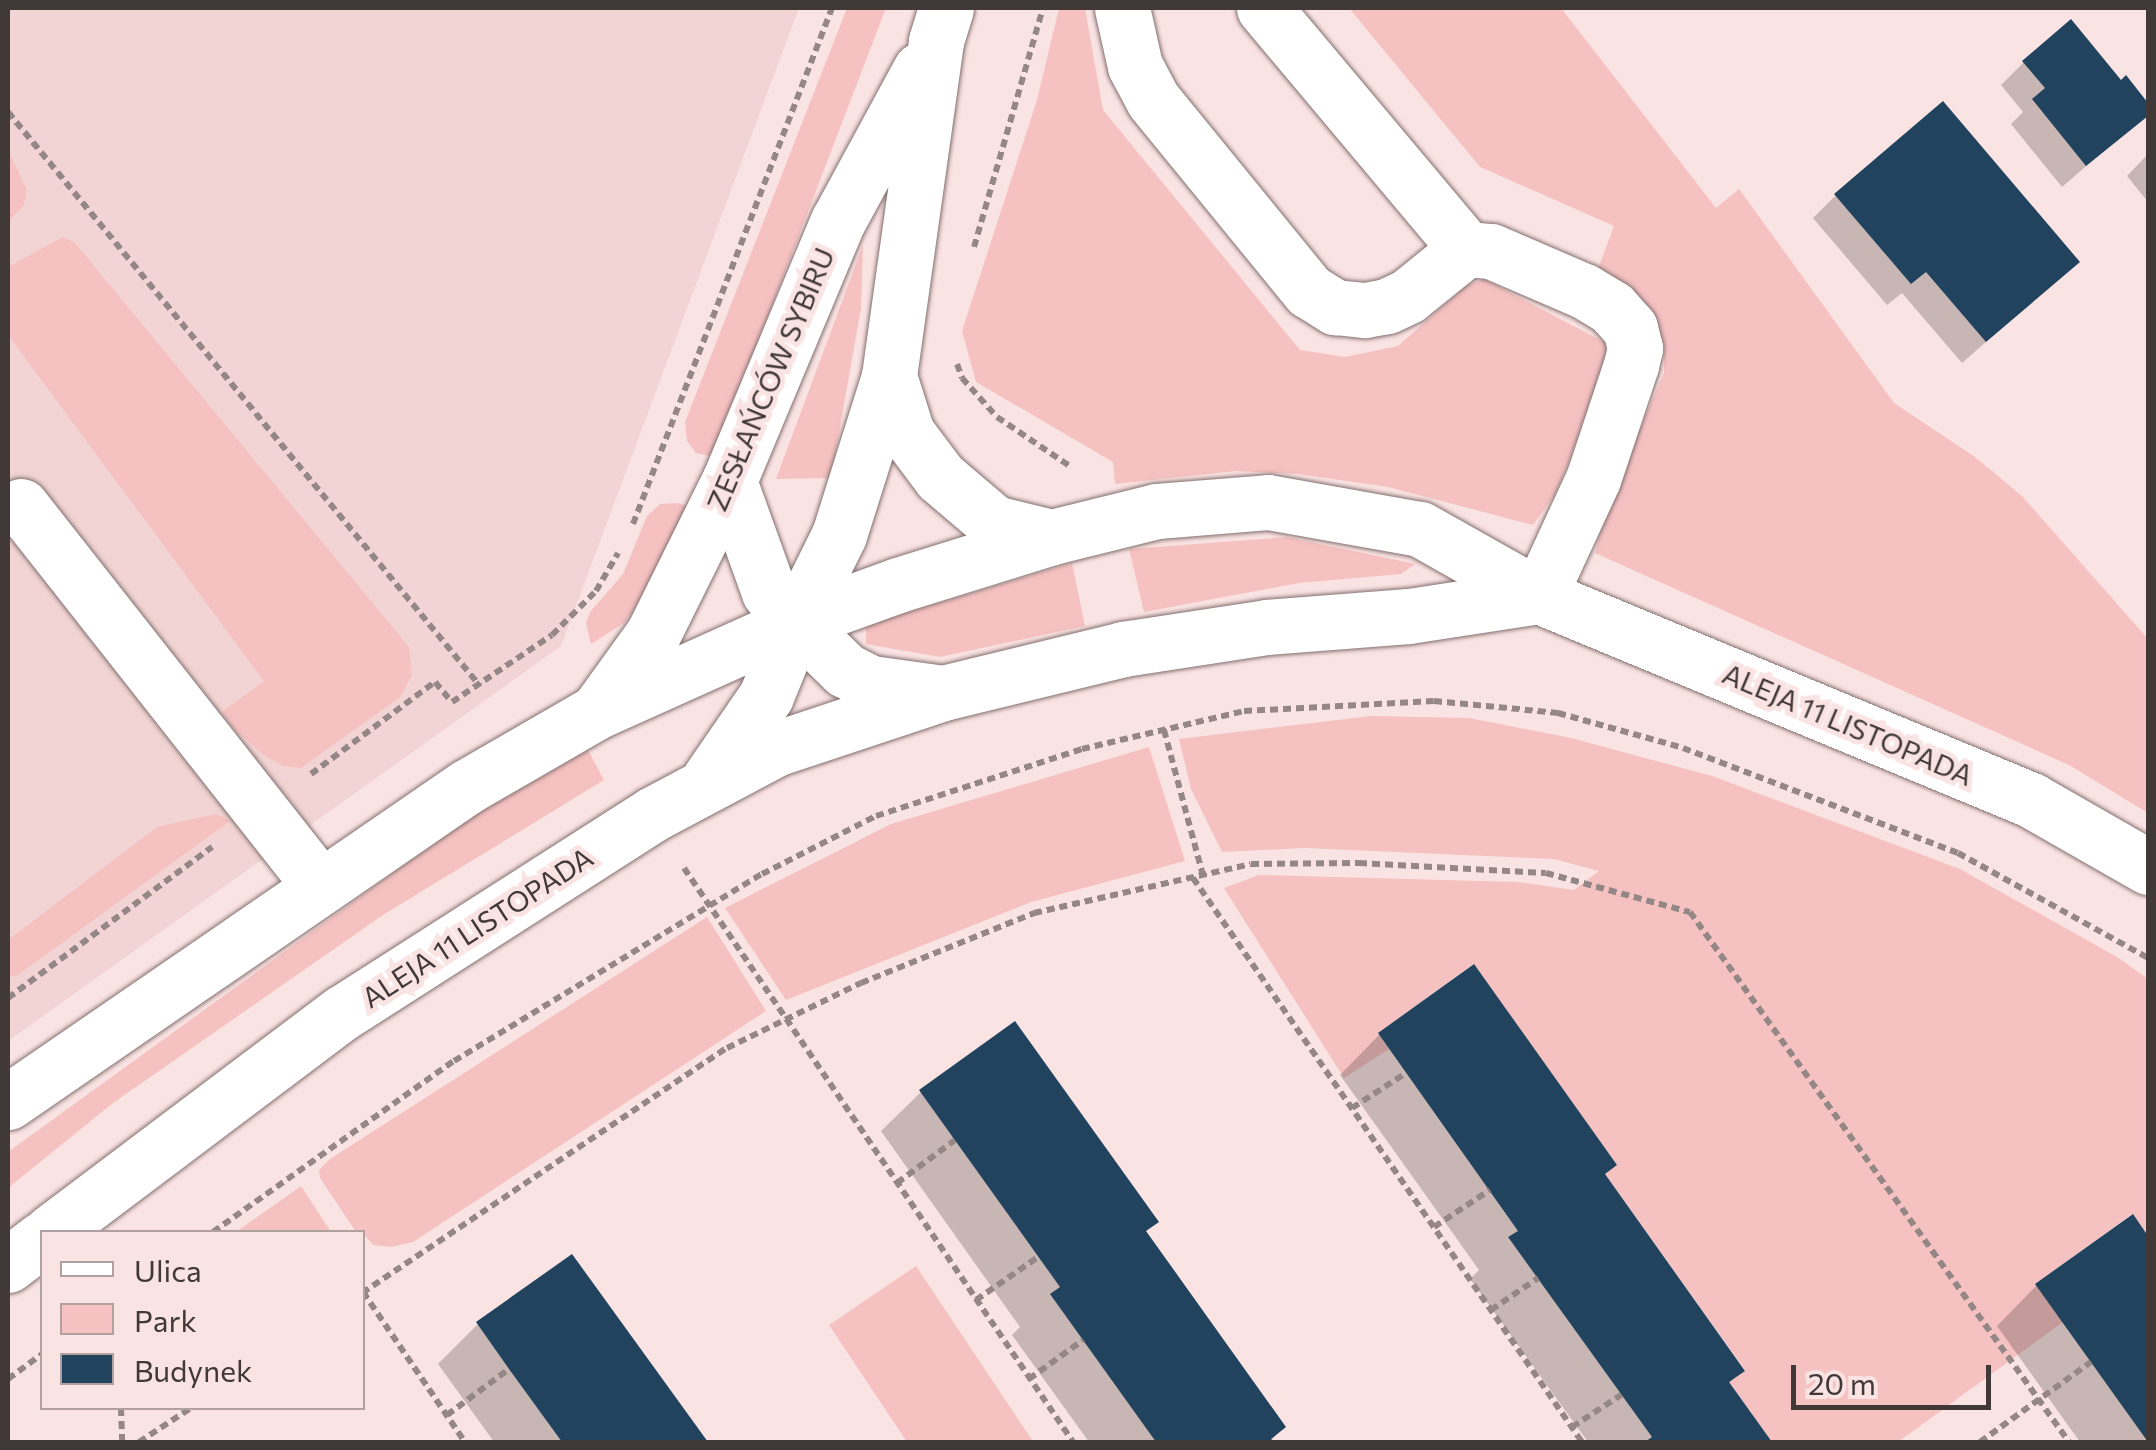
<!DOCTYPE html>
<meta charset="utf-8">
<style>
body{margin:0}
#map{position:relative;width:2156px;height:1450px;overflow:hidden;background:#fae4e3;font-family:Commissioner,sans-serif}
div>[style]{position:absolute}
.built>*{inset:0;background:#f1d4d3}
.green>*{inset:0;background:#f5c2c1}
.shadow>*{inset:0;background:#0003}
.building>*{inset:0;background:#21435e}
.path>*{height:6px;margin-top:-3px;transform-origin:0;background:repeating-linear-gradient(90deg,#958786 0 8px,transparent 0 13px)}
.roads{filter:drop-shadow(0 0 2px #826f6f) drop-shadow(0 0 2px #826f6f)}
.minor>*{height:55px;margin:-27.5px;padding:0 27.5px;transform-origin:27.5px;border-radius:27.5px;background:#fff}
span{translate:-50% -50%;white-space:nowrap;text-align:center;line-height:1.15;-webkit-text-stroke:10px #fae4e3;paint-order:stroke}
.street-label{font-size:28px;color:#413938}
.frame{position:absolute;inset:0;border:10px solid #413938;pointer-events:none}
.legend{position:absolute;left:40px;top:1230px;width:325px;height:180px;box-sizing:border-box;background:#fae4e3;border:2px solid #b0a09f;margin:0;padding:12px 18px;list-style:none;font-size:30px;color:#413938}
.legend li{display:flex;align-items:center;gap:20px;height:50px}
.legend b{width:50px;border:2px solid #b0a09f}
.scale{position:absolute;left:1791px;top:1365px;width:200px;height:45px;box-sizing:border-box;border:5px solid #413938;border-top:0;padding-left:12px;font-size:30px;line-height:35px;white-space:nowrap;color:#413938;-webkit-text-stroke:8px #fae4e3;paint-order:stroke}
</style>
<div id="map">
<div class="built">
<div style="clip-path:polygon(8px 8px,799px 8px,561px 646px,8px 1041px)"></div>
</div>
<div class="green">
<div style="clip-path:polygon(847px 8px,886px 8px,714px 457px,696px 453px,687px 441px,685px 422px)"></div>
<div style="clip-path:polygon(1059px 8px,1085px 8px,1103px 110px,1300px 350px,1345px 357px,1398px 346px,1466px 286px,1484px 279px,1606px 343px,1605px 367px,1582px 431px,1555px 494px,1533px 525px,1388px 487px,1298px 474px,1236px 471px,1115px 484px,1113px 462px,976px 382px,962px 331px,1037px 100px)"></div>
<div style="clip-path:polygon(1349px 8px,1561px 8px,1716px 208px,1739px 189px,1894px 403px,1975px 457px,2022px 496px,2148px 639px,2148px 813px,2069px 765px,1595px 553px,1607px 505px,1664px 373px,1664px 346px,1652px 313px,1597px 272px,1614px 226px,1480px 167px)"></div>
<div style="clip-path:polygon(8px 150px,27px 190px,24px 205px,8px 222px)"></div>
<div style="clip-path:polygon(63px 237px,75px 243px,409px 647px,412px 675px,400px 697px,301px 768px,283px 766px,265px 756px,234px 729px,222px 712px,264px 681px,8px 335px,8px 267px)"></div>
<div style="clip-path:polygon(863px 245px,861px 308px,831px 478px,776px 479px)"></div>
<div style="clip-path:polygon(677px 503px,692px 507px,661px 577px,624px 623px,591px 644px,586px 623px,590px 612px,623px 574px,647px 516px,660px 504px)"></div>
<div style="clip-path:polygon(1287px 537px,1415px 564px,1401px 574px,1299px 583px,1144px 612px,1129px 549px)"></div>
<div style="clip-path:polygon(1072px 563px,1085px 626px,940px 657px,866px 644px,866px 625px)"></div>
<div style="clip-path:polygon(1371px 716px,1469px 718px,1571px 738px,1712px 776px,1960px 869px,2117px 957px,2148px 979px,2148px 1236px,2132px 1214px,2035px 1284px,2063px 1322px,1898px 1442px,1772px 1442px,1729px 1382px,1745px 1370px,1605px 1174px,1617px 1165px,1473px 964px,1378px 1033px,1389px 1049px,1344px 1078px,1224px 888px,1259px 875px,1518px 882px,1574px 890px,1599px 871px,1554px 859px,1304px 848px,1222px 852px,1191px 789px,1179px 739px)"></div>
<div style="clip-path:polygon(1149px 747px,1185px 861px,1031px 902px,786px 1000px,725px 908px,891px 824px)"></div>
<div style="clip-path:polygon(588px 750px,604px 780px,383px 915px,113px 1103px,8px 1188px,8px 1152px,465px 821px)"></div>
<div style="clip-path:polygon(216px 814px,230px 821px,15px 977px,8px 975px,8px 940px,157px 827px)"></div>
<div style="clip-path:polygon(707px 917px,766px 1011px,413px 1242px,391px 1247px,373px 1245px,362px 1232px,356px 1232px,320px 1178px,319px 1170px,330px 1159px)"></div>
<div style="clip-path:polygon(301px 1186px,331px 1232px,236px 1232px)"></div>
<div style="clip-path:polygon(916px 1266px,1032px 1440px,1028px 1442px,907px 1442px,829px 1325px)"></div>
</div>
<div class="shadow">
<div style="clip-path:polygon(2024px 62px,2120px 84px,2126px 79px,2148px 113px,2062px 187px,2011px 124px,2023px 112px,2001px 85px)"></div>
<div style="clip-path:polygon(2148px 154px,2148px 202px,2127px 176px)"></div>
<div style="clip-path:polygon(1835px 196px,2077px 262px,1962px 363px,1902px 293px,1887px 305px,1813px 218px)"></div>
<div style="clip-path:polygon(1473px 968px,1603px 1176px,1742px 1371px,1728px 1384px,1769px 1442px,1588px 1442px,1470px 1279px,1479px 1270px,1340px 1075px,1379px 1035px)"></div>
<div style="clip-path:polygon(921px 1092px,1144px 1233px,1283px 1427px,1270px 1442px,1089px 1442px,1012px 1335px,1020px 1327px,881px 1131px)"></div>
<div style="clip-path:polygon(2132px 1218px,2148px 1241px,2148px 1442px,2080px 1442px,1997px 1326px,2036px 1286px)"></div>
<div style="clip-path:polygon(571px 1257px,705px 1442px,494px 1442px,438px 1364px,478px 1324px)"></div>
</div>
<div class="building">
<div style="clip-path:polygon(2071px 19px,2121px 80px,2126px 75px,2148px 103px,2148px 116px,2086px 166px,2032px 99px,2045px 88px,2022px 61px)"></div>
<div style="clip-path:polygon(1943px 101px,2080px 262px,1986px 342px,1926px 272px,1911px 284px,1834px 194px)"></div>
<div style="clip-path:polygon(1474px 964px,1617px 1165px,1605px 1174px,1745px 1371px,1729px 1382px,1772px 1442px,1645px 1442px,1652px 1437px,1508px 1237px,1518px 1231px,1378px 1033px)"></div>
<div style="clip-path:polygon(1015px 1021px,1159px 1222px,1146px 1231px,1286px 1427px,1271px 1439px,1274px 1442px,1156px 1442px,1050px 1294px,1060px 1287px,919px 1090px)"></div>
<div style="clip-path:polygon(2133px 1214px,2148px 1236px,2148px 1442px,2035px 1284px)"></div>
<div style="clip-path:polygon(572px 1254px,708px 1442px,562px 1442px,509px 1369px,476px 1322px)"></div>
</div>
<div class="path">
<div style="left:8px;top:112px;width:743px;rotate:50.57deg"></div>
<div style="left:974px;top:247px;width:249px;rotate:-73.9deg"></div>
<div style="left:957px;top:364px;width:15px;rotate:70deg"></div>
<div style="left:962px;top:378px;width:52px;rotate:48.1deg"></div>
<div style="left:997px;top:417px;width:89px;rotate:34deg"></div>
<div style="left:633px;top:524px;width:553px;rotate:-68.91deg"></div>
<div style="left:1164px;top:730px;width:151px;rotate:75deg"></div>
<div style="left:311px;top:774px;width:154px;rotate:-36.6deg"></div>
<div style="left:435px;top:682px;width:26px;rotate:50deg"></div>
<div style="left:452px;top:702px;width:120px;rotate:-33.8deg"></div>
<div style="left:552px;top:635px;width:62px;rotate:-45deg"></div>
<div style="left:596px;top:591px;width:44px;rotate:-59.9deg"></div>
<div style="left:684px;top:868px;width:693px;rotate:55.87deg"></div>
<div style="left:1193px;top:878px;width:685px;rotate:55.41deg"></div>
<div style="left:8px;top:998px;width:254px;rotate:-36.5deg"></div>
<div style="left:1352px;top:1108px;width:64px;rotate:-32.9deg"></div>
<div style="left:897px;top:1183px;width:72px;rotate:-36.6deg"></div>
<div style="left:1434px;top:1227px;width:67px;rotate:-33.5deg"></div>
<div style="left:213px;top:1232px;width:296px;rotate:-35.4deg"></div>
<div style="left:454px;top:1061px;width:360px;rotate:-31.3deg"></div>
<div style="left:762px;top:874px;width:128px;rotate:-27deg"></div>
<div style="left:876px;top:816px;width:217px;rotate:-18deg"></div>
<div style="left:1082px;top:749px;width:166px;rotate:-13.2deg"></div>
<div style="left:1244px;top:711px;width:190px;rotate:-3deg"></div>
<div style="left:1434px;top:701px;width:125px;rotate:5.5deg"></div>
<div style="left:1558px;top:713px;width:130px;rotate:15.6deg"></div>
<div style="left:1683px;top:748px;width:294px;rotate:20.9deg"></div>
<div style="left:1958px;top:853px;width:217px;rotate:28.9deg"></div>
<div style="left:363px;top:1292px;width:181px;rotate:55.8deg"></div>
<div style="left:362px;top:1293px;width:440px;rotate:-33.9deg"></div>
<div style="left:727px;top:1048px;width:149px;rotate:-25.9deg"></div>
<div style="left:861px;top:983px;width:187px;rotate:-22deg"></div>
<div style="left:1034px;top:913px;width:222px;rotate:-12.7deg"></div>
<div style="left:1251px;top:864px;width:108px;rotate:-0.5deg"></div>
<div style="left:1359px;top:863px;width:187px;rotate:3.1deg"></div>
<div style="left:1546px;top:873px;width:149px;rotate:15.2deg"></div>
<div style="left:1690px;top:912px;width:652px;rotate:54.43deg"></div>
<div style="left:976px;top:1300px;width:75px;rotate:-34.7deg"></div>
<div style="left:1491px;top:1310px;width:57px;rotate:-34.2deg"></div>
<div style="left:8px;top:1379px;width:42px;rotate:-36.3deg"></div>
<div style="left:1029px;top:1379px;width:67px;rotate:-35.8deg"></div>
<div style="left:121px;top:1408px;width:34px;rotate:88deg"></div>
<div style="left:447px;top:1415px;width:77px;rotate:-36.6deg"></div>
<div style="left:1572px;top:1427px;width:59px;rotate:-33.1deg"></div>
<div style="left:139px;top:1442px;width:62px;rotate:-33.2deg"></div>
<div style="left:1980px;top:1442px;width:137px;rotate:-35.8deg"></div>
</div>
<div class="roads">
<div class="minor">
<div style="left:1122px;top:8px;width:59px;rotate:77.4deg"></div>
<div style="left:1135px;top:66px;width:38px;rotate:62deg"></div>
<div style="left:1153px;top:100px;width:247px;rotate:50.8deg"></div>
<div style="left:1309px;top:291px;width:31px;rotate:32deg"></div>
<div style="left:1335px;top:307px;width:30px;rotate:6deg"></div>
<div style="left:1365px;top:310px;width:22px;rotate:-10deg"></div>
<div style="left:1387px;top:306px;width:23px;rotate:-25deg"></div>
<div style="left:1408px;top:296px;width:75px;rotate:-39deg"></div>
<div style="left:1264px;top:8px;width:314px;rotate:50deg"></div>
<div style="left:1466px;top:249px;width:25px;rotate:5deg"></div>
<div style="left:1491px;top:251px;width:101px;rotate:23.3deg"></div>
<div style="left:1584px;top:291px;width:33px;rotate:31deg"></div>
<div style="left:1612px;top:308px;width:27px;rotate:48deg"></div>
<div style="left:1630px;top:328px;width:21px;rotate:76deg"></div>
<div style="left:1635px;top:348px;width:17px;rotate:103deg"></div>
<div style="left:1631px;top:365px;width:120px;rotate:108.4deg"></div>
<div style="left:1593px;top:479px;width:129px;rotate:114.8deg"></div>
<div style="left:889px;top:376px;width:60px;rotate:72.5deg"></div>
<div style="left:907px;top:433px;width:55px;rotate:53.1deg"></div>
<div style="left:940px;top:477px;width:71px;rotate:40.4deg"></div>
<div style="left:994px;top:523px;width:60px;rotate:13.6deg"></div>
<div style="left:729px;top:481px;width:118px;rotate:70.2deg"></div>
<div style="left:769px;top:592px;width:40px;rotate:48deg"></div>
<div style="left:796px;top:622px;width:69px;rotate:44.4deg"></div>
<div style="left:845px;top:670px;width:29px;rotate:27deg"></div>
<div style="left:871px;top:683px;width:66px;rotate:7.9deg"></div>
<div style="left:21px;top:506px;width:482px;rotate:51.8deg"></div>
<div style="left:601px;top:706px;width:89px;rotate:-54.2deg"></div>
<div style="left:653px;top:634px;width:171px;rotate:-63.6deg"></div>
<div style="left:729px;top:481px;width:282px;rotate:-67.3deg"></div>
<div style="left:838px;top:221px;width:172px;rotate:-61.5deg"></div>
<div style="left:709px;top:779px;width:101px;rotate:-55.5deg"></div>
<div style="left:766px;top:696px;width:80px;rotate:-67.9deg"></div>
<div style="left:796px;top:622px;width:97px;rotate:-63.7deg"></div>
<div style="left:839px;top:535px;width:167px;rotate:-72.5deg"></div>
<div style="left:889px;top:376px;width:338px;rotate:-82deg"></div>
<div style="left:936px;top:41px;width:34px;rotate:-73deg"></div>
<div style="left:8px;top:1102px;width:558px;rotate:-34.49deg"></div>
<div style="left:468px;top:786px;width:148px;rotate:-30deg"></div>
<div style="left:596px;top:712px;width:219px;rotate:-24.2deg"></div>
<div style="left:796px;top:622px;width:109px;rotate:-19.9deg"></div>
<div style="left:898px;top:585px;width:161px;rotate:-17.3deg"></div>
<div style="left:1052px;top:537px;width:108px;rotate:-13.9deg"></div>
<div style="left:1157px;top:511px;width:111px;rotate:-4.6deg"></div>
<div style="left:1268px;top:502px;width:154px;rotate:10.1deg"></div>
<div style="left:1420px;top:529px;width:137px;rotate:29.4deg"></div>
<div style="left:1539px;top:596px;width:533px;rotate:22.52deg"></div>
<div style="left:2031px;top:800px;width:135px;rotate:29.8deg"></div>
<div style="left:51px;top:1232px;width:364px;rotate:-37deg"></div>
<div style="left:342px;top:1013px;width:369px;rotate:-32.6deg"></div>
<div style="left:653px;top:814px;width:138px;rotate:-28deg"></div>
<div style="left:775px;top:749px;width:177px;rotate:-18.4deg"></div>
<div style="left:943px;top:693px;width:185px;rotate:-13.7deg"></div>
<div style="left:1123px;top:649px;width:145px;rotate:-8.7deg"></div>
<div style="left:1266px;top:627px;width:143px;rotate:-4.4deg"></div>
<div style="left:1409px;top:616px;width:132px;rotate:-8.7deg"></div>
<div style="left:8px;top:1265px;width:43px;rotate:-37.4deg"></div>
</div>
</div>
<div class="street-label">
<span style="left:770px;top:379px;rotate:-67deg">ZESŁAŃCÓW SYBIRU</span>
<span style="left:1848px;top:724px;rotate:23deg">ALEJA 11 LISTOPADA</span>
<span style="left:477px;top:927px;rotate:-33deg">ALEJA 11 LISTOPADA</span>
</div>
<div class="frame"></div>
<ul class="legend">
<li><b style="height:12px;background:#fff"></b>Ulica</li>
<li><b style="height:28px;background:#f5c2c1"></b>Park</li>
<li><b style="height:28px;background:#21435e"></b>Budynek</li>
</ul>
<div class="scale">20 m</div>
</div>
